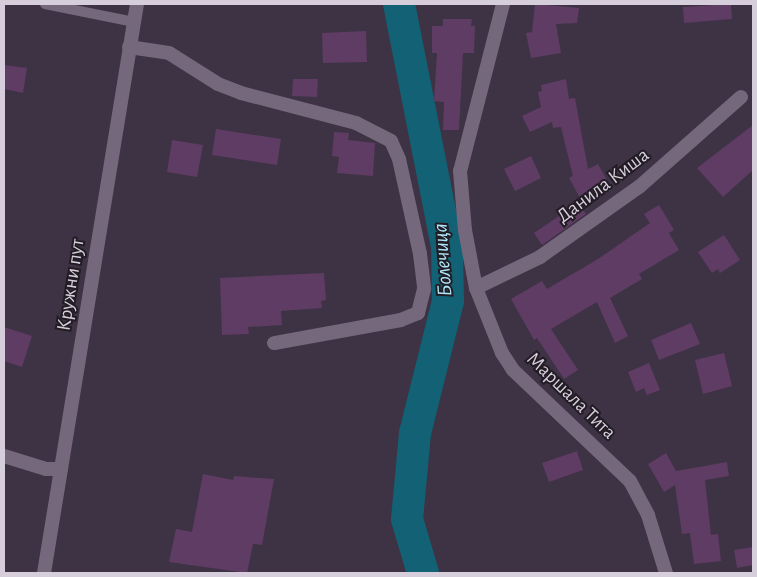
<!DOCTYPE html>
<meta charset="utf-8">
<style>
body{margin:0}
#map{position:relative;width:757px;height:577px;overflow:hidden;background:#3e3245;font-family:"Alegreya Sans",sans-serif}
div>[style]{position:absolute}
.river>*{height:32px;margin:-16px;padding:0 16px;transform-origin:16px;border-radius:16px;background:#136174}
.building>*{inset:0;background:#5f3c63}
.service>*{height:10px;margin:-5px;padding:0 5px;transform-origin:5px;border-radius:5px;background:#75677c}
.minor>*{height:14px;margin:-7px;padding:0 7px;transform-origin:7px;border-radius:7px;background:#75677c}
.secondary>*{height:14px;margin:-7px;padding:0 7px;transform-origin:7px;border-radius:7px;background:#75677c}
span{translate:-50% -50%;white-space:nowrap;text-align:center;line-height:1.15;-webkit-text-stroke:4px #221c25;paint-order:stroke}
.street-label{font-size:20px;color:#d6ceda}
.water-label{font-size:21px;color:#aee9fb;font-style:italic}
.frame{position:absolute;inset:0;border:5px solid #d6ceda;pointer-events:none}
</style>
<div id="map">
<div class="river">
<div style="left:399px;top:4px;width:247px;rotate:78.8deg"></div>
<div style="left:447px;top:246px;width:55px;rotate:89deg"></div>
<div style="left:448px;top:301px;width:136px;rotate:104deg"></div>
<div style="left:415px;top:433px;width:86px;rotate:95.3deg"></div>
<div style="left:407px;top:519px;width:56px;rotate:73.5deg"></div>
</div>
<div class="building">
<div style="clip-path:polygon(535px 4px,579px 8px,577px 23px,556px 24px,561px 53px,531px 58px,526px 33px,532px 32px)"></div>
<div style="clip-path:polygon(731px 4px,732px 19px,684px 23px,683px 7px)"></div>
<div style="clip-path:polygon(443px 19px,472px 19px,471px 26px,475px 26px,474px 53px,463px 53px,459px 130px,443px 130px,444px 102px,434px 101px,437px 53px,432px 53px,432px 26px,443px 26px)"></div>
<div style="clip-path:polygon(366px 31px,367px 62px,323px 63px,322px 33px)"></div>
<div style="clip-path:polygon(4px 65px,27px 68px,23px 93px,4px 89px)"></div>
<div style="clip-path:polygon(293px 79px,318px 79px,317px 97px,292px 96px)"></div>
<div style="clip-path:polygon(566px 79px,569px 99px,575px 98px,588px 169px,598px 164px,612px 189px,584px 205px,569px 178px,573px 176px,561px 127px,553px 128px,552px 122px,530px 132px,522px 116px,541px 107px,538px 92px,542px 91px,541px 85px)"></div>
<div style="clip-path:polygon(753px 125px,753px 170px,723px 197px,697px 168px)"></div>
<div style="clip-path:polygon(216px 129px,281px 139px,277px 165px,212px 155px)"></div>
<div style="clip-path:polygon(334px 132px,349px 133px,348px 140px,375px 143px,373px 176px,337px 173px,339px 157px,332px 156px)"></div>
<div style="clip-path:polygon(172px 140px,203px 145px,197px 177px,167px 172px)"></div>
<div style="clip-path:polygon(531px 156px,541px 178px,515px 191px,504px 169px)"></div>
<div style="clip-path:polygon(578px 203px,586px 214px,542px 245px,534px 233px)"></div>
<div style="clip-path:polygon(659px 205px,674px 230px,669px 233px,679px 250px,639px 274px,642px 279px,610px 298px,628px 336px,615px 343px,597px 302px,551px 329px,578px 370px,564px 379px,537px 338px,534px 340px,511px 299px,542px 281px,547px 289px,598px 259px,650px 223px,644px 214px)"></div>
<div style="clip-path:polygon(724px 235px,740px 260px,720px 273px,718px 269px,712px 273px,698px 252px)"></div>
<div style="clip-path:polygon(324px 273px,326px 300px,321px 301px,322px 308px,281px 311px,282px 325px,248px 327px,249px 334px,222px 335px,220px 278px)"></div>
<div style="clip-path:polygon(691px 323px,700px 344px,659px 360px,651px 340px)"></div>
<div style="clip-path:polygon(4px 327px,32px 336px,22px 367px,4px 361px)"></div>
<div style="clip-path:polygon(724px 353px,732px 386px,703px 394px,695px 360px)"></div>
<div style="clip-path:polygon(649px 363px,660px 390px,647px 395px,644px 388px,636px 392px,628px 372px)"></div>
<div style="clip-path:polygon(577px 451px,583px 470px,549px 482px,542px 463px)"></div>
<div style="clip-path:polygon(666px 453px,676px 471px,727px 462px,729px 476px,705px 480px,711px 535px,718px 534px,721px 561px,694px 564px,690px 533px,682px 534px,675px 485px,664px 492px,648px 464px)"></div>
<div style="clip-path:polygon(203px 474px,233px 480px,234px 476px,274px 479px,262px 545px,253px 544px,247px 573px,169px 562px,176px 529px,192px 532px)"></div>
<div style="clip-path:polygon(753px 547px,753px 565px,737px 568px,734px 550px)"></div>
</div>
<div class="service">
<div style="left:45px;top:4px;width:91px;rotate:11.4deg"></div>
</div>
<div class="minor">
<div style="left:503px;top:4px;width:172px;rotate:104.4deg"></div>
<div style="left:460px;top:171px;width:59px;rotate:85.2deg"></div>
<div style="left:465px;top:230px;width:59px;rotate:79.3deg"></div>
<div style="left:476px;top:288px;width:70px;rotate:68.2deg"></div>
<div style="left:502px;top:353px;width:20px;rotate:57deg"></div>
<div style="left:513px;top:370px;width:161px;rotate:43.5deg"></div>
<div style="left:630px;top:481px;width:38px;rotate:62deg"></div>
<div style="left:648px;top:515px;width:61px;rotate:72.8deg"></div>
<div style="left:129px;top:47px;width:40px;rotate:8.5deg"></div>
<div style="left:169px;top:53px;width:58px;rotate:32.3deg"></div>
<div style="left:218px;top:84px;width:25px;rotate:21deg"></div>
<div style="left:241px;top:93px;width:119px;rotate:14.6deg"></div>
<div style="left:356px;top:123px;width:39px;rotate:27deg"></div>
<div style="left:391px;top:141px;width:20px;rotate:66deg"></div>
<div style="left:399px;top:159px;width:97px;rotate:77.5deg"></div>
<div style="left:420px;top:254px;width:35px;rotate:83deg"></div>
<div style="left:424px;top:289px;width:25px;rotate:104deg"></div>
<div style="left:418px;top:313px;width:18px;rotate:158deg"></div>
<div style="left:401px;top:320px;width:129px;rotate:169.7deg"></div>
<div style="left:476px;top:288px;width:71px;rotate:-25.8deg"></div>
<div style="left:540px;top:257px;width:121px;rotate:-35.3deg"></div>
<div style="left:639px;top:187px;width:136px;rotate:-41.4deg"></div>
<div style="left:4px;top:456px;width:44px;rotate:17.2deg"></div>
<div style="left:46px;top:469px;width:15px"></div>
</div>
<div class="secondary">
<div style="left:44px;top:573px;width:577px;rotate:-80.72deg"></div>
</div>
<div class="street-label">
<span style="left:603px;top:186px;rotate:-37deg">Данила Киша</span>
<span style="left:71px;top:285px;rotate:-81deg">Кружни пут</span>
<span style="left:571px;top:396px;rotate:44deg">Маршала Тита</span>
</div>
<div class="water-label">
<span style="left:443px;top:260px;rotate:-94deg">Болечица</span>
</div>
<div class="frame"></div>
</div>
